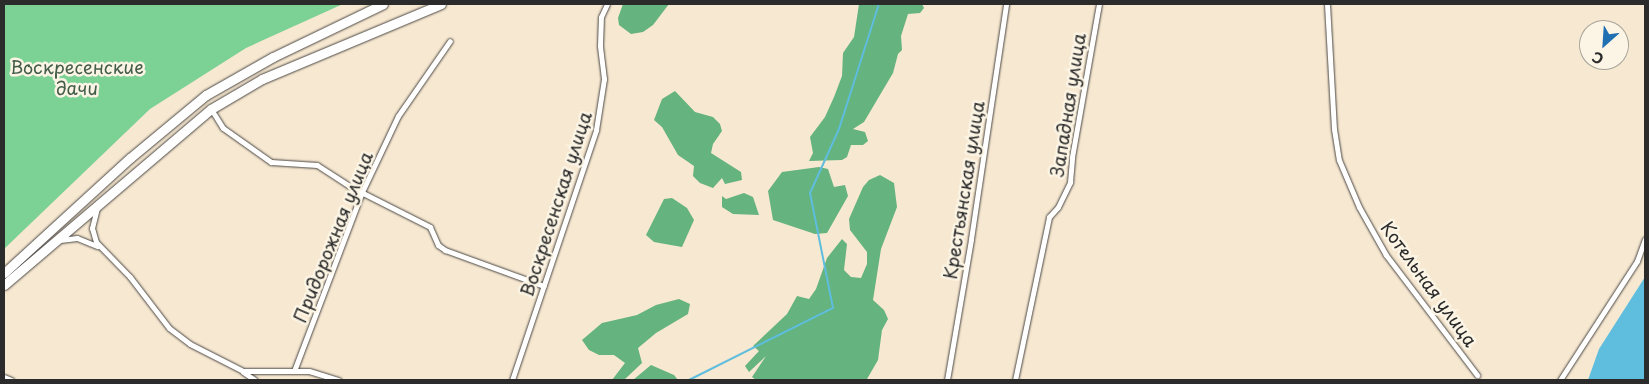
<!DOCTYPE html>
<meta charset="utf-8">
<style>
body{margin:0}
#map{position:relative;width:1649px;height:384px;overflow:hidden;background:#f7e8d1;font-family:"Playpen Sans",sans-serif}
div>[style]{position:absolute}
.green>*{inset:0;background:#7cd194}
.forest>*{inset:0;background:#65b37e}
.water>*{inset:0;background:#5fbddd}
.stream>*{height:2px;margin:-1px;padding:0 1px;transform-origin:1px;border-radius:1px;background:#5fbddd}
.roads{filter:drop-shadow(0 0 1px #4a4744) drop-shadow(0 0 1px #4a4744)}
.street>*{height:5px;margin:-2.5px;padding:0 2.5px;transform-origin:2.5px;border-radius:2.5px;background:#fff}
.primary>*{height:9px;margin:-4.5px;padding:0 4.5px;transform-origin:4.5px;border-radius:4.5px;background:#fff}
span{translate:-50% -50%;white-space:nowrap;text-align:center;line-height:1.15;-webkit-text-stroke:5px #fcf5e5;paint-order:stroke}
.park-label{font-size:18px;color:#435d4a}
.street-label{font-size:18px;color:#2b2b2b}
.frame{position:absolute;inset:0;border:5px solid #2b2b2b;pointer-events:none}
.north{position:absolute;left:1579px;top:20px;width:50px;height:50px;box-sizing:border-box;background:#fcf5e5;border:1px solid #a8a49b;border-radius:50%;rotate:206deg;font-size:14px;font-weight:700;line-height:20px;text-align:center;color:#2b2b2b}
.north::after{content:'';display:block;margin:auto;width:18px;height:22px;background:#1f6fb2;clip-path:polygon(50% 0,100% 100%,50% 72%,0 100%)}
</style>
<div id="map">
<div class="green">
<div style="clip-path:polygon(4px 4px,343px 4px,246px 48px,150px 109px,4px 249px)"></div>
</div>
<div class="forest">
<div style="clip-path:polygon(623px 4px,669px 4px,653px 25px,643px 32px,631px 34px,619px 25px,618px 18px)"></div>
<div style="clip-path:polygon(859px 4px,922px 4px,924px 8px,920px 13px,908px 14px,901px 36px,902px 50px,898px 54px,893px 73px,864px 122px,853px 129px,865px 132px,868px 141px,863px 145px,851px 145px,847px 157px,842px 160px,809px 161px,813px 153px,810px 137px,825px 117px,834px 97px,842px 76px,843px 53px,854px 37px)"></div>
<div style="clip-path:polygon(675px 91px,695px 112px,713px 117px,720px 124px,722px 131px,713px 144px,711px 153px,741px 172px,742px 180px,725px 184px,722px 178px,713px 188px,700px 183px,693px 176px,694px 166px,678px 155px,662px 127px,654px 120px,662px 99px)"></div>
<div style="clip-path:polygon(819px 167px,828px 169px,834px 187px,845px 185px,848px 196px,827px 233px,815px 234px,773px 220px,768px 191px,782px 172px)"></div>
<div style="clip-path:polygon(880px 175px,894px 183px,897px 207px,881px 249px,873px 300px,884px 310px,888px 319px,882px 330px,878px 360px,867px 379px,756px 380px,752px 377px,766px 356px,749px 372px,745px 366px,759px 351px,753px 346px,787px 314px,797px 296px,809px 299px,816px 289px,827px 258px,842px 239px,847px 244px,844px 270px,851px 277px,861px 278px,867px 264px,867px 252px,850px 230px,849px 219px,863px 187px,869px 180px)"></div>
<div style="clip-path:polygon(744px 193px,753px 197px,759px 215px,733px 214px,722px 207px,722px 196px,726px 199px)"></div>
<div style="clip-path:polygon(672px 198px,687px 208px,694px 220px,682px 247px,654px 242px,646px 235px,664px 199px)"></div>
<div style="clip-path:polygon(679px 299px,690px 304px,688px 314px,656px 333px,638px 348px,642px 363px,624px 380px,612px 380px,625px 363px,614px 355px,599px 355px,589px 350px,582px 340px,602px 323px,637px 315px,656px 305px)"></div>
<div style="clip-path:polygon(651px 365px,674px 375px,678px 380px,633px 380px)"></div>
</div>
<div class="water">
<div style="clip-path:polygon(1645px 277px,1645px 380px,1588px 380px,1599px 349px)"></div>
</div>
<div class="stream">
<div style="left:689px;top:380px;width:161px;rotate:-26.6deg"></div>
<div style="left:833px;top:308px;width:117px;rotate:-101.3deg"></div>
<div style="left:810px;top:193px;width:70px;rotate:-65.6deg"></div>
<div style="left:839px;top:129px;width:131px;rotate:-72.3deg"></div>
</div>
<div class="roads">
<div class="street">
<div style="left:1327px;top:4px;width:125px;rotate:86.8deg"></div>
<div style="left:1334px;top:129px;width:31px;rotate:81deg"></div>
<div style="left:1339px;top:160px;width:51px;rotate:66.9deg"></div>
<div style="left:1359px;top:207px;width:55px;rotate:60.6deg"></div>
<div style="left:1386px;top:255px;width:151px;rotate:52.8deg"></div>
<div style="left:211px;top:109px;width:22px;rotate:58deg"></div>
<div style="left:223px;top:128px;width:59px;rotate:35.3deg"></div>
<div style="left:271px;top:162px;width:46px;rotate:3.7deg"></div>
<div style="left:317px;top:165px;width:38px;rotate:33deg"></div>
<div style="left:349px;top:186px;width:91px;rotate:26.8deg"></div>
<div style="left:430px;top:227px;width:20px;rotate:66deg"></div>
<div style="left:438px;top:245px;width:9px;rotate:36deg"></div>
<div style="left:445px;top:250px;width:105px;rotate:20deg"></div>
<div style="left:97px;top:208px;width:21px;rotate:104deg"></div>
<div style="left:92px;top:228px;width:15px;rotate:74deg"></div>
<div style="left:96px;top:242px;width:49px;rotate:45.8deg"></div>
<div style="left:130px;top:277px;width:64px;rotate:52.6deg"></div>
<div style="left:169px;top:328px;width:26px;rotate:37deg"></div>
<div style="left:190px;top:344px;width:59px;rotate:27deg"></div>
<div style="left:243px;top:371px;width:66px"></div>
<div style="left:309px;top:371px;width:31px;rotate:17deg"></div>
<div style="left:60px;top:240px;width:17px;rotate:-7deg"></div>
<div style="left:77px;top:238px;width:22px;rotate:22deg"></div>
<div style="left:294px;top:371px;width:191px;rotate:-69.2deg"></div>
<div style="left:362px;top:192px;width:84px;rotate:-64.7deg"></div>
<div style="left:398px;top:116px;width:91px;rotate:-55.3deg"></div>
<div style="left:243px;top:372px;width:14px;rotate:34deg"></div>
<div style="left:4px;top:377px;width:8px;rotate:23deg"></div>
<div style="left:512px;top:380px;width:264px;rotate:-71.4deg"></div>
<div style="left:596px;top:130px;width:52px;rotate:-81.1deg"></div>
<div style="left:604px;top:79px;width:34px;rotate:-97deg"></div>
<div style="left:600px;top:45px;width:28px;rotate:-88deg"></div>
<div style="left:601px;top:17px;width:14px;rotate:-65deg"></div>
<div style="left:947px;top:380px;width:143px;rotate:-80.3deg"></div>
<div style="left:971px;top:239px;width:238px;rotate:-81.5deg"></div>
<div style="left:1015px;top:380px;width:167px;rotate:-78.2deg"></div>
<div style="left:1049px;top:217px;width:13px;rotate:-48deg"></div>
<div style="left:1058px;top:207px;width:28px;rotate:-64deg"></div>
<div style="left:1070px;top:182px;width:25px;rotate:-85deg"></div>
<div style="left:1072px;top:157px;width:155px;rotate:-80deg"></div>
<div style="left:1560px;top:380px;width:142px;rotate:-57.1deg"></div>
<div style="left:1637px;top:261px;width:23px;rotate:-70deg"></div>
</div>
<div class="primary">
<div style="left:4px;top:273px;width:171px;rotate:-42.4deg"></div>
<div style="left:130px;top:158px;width:99px;rotate:-39.7deg"></div>
<div style="left:206px;top:95px;width:77px;rotate:-29.6deg"></div>
<div style="left:273px;top:57px;width:122px;rotate:-25.7deg"></div>
<div style="left:4px;top:285px;width:272px;rotate:-40.4deg"></div>
<div style="left:211px;top:109px;width:59px;rotate:-30.5deg"></div>
<div style="left:262px;top:79px;width:194px;rotate:-22.7deg"></div>
</div>
</div>
<div class="park-label">
<span style="left:77px;top:78px">Воскресенские<br>дачи</span>
</div>
<div class="street-label">
<span style="left:1068px;top:105px;rotate:-81deg">Западная улица</span>
<span style="left:964px;top:190px;rotate:-81deg">Крестьянская улица</span>
<span style="left:556px;top:204px;rotate:-72deg">Воскресенская улица</span>
<span style="left:333px;top:237px;rotate:-68deg">Придорожная улица</span>
<span style="left:1429px;top:284px;rotate:54deg">Котельная улица</span>
</div>
<div class="frame"></div>
<div class="north">С</div>
</div>
